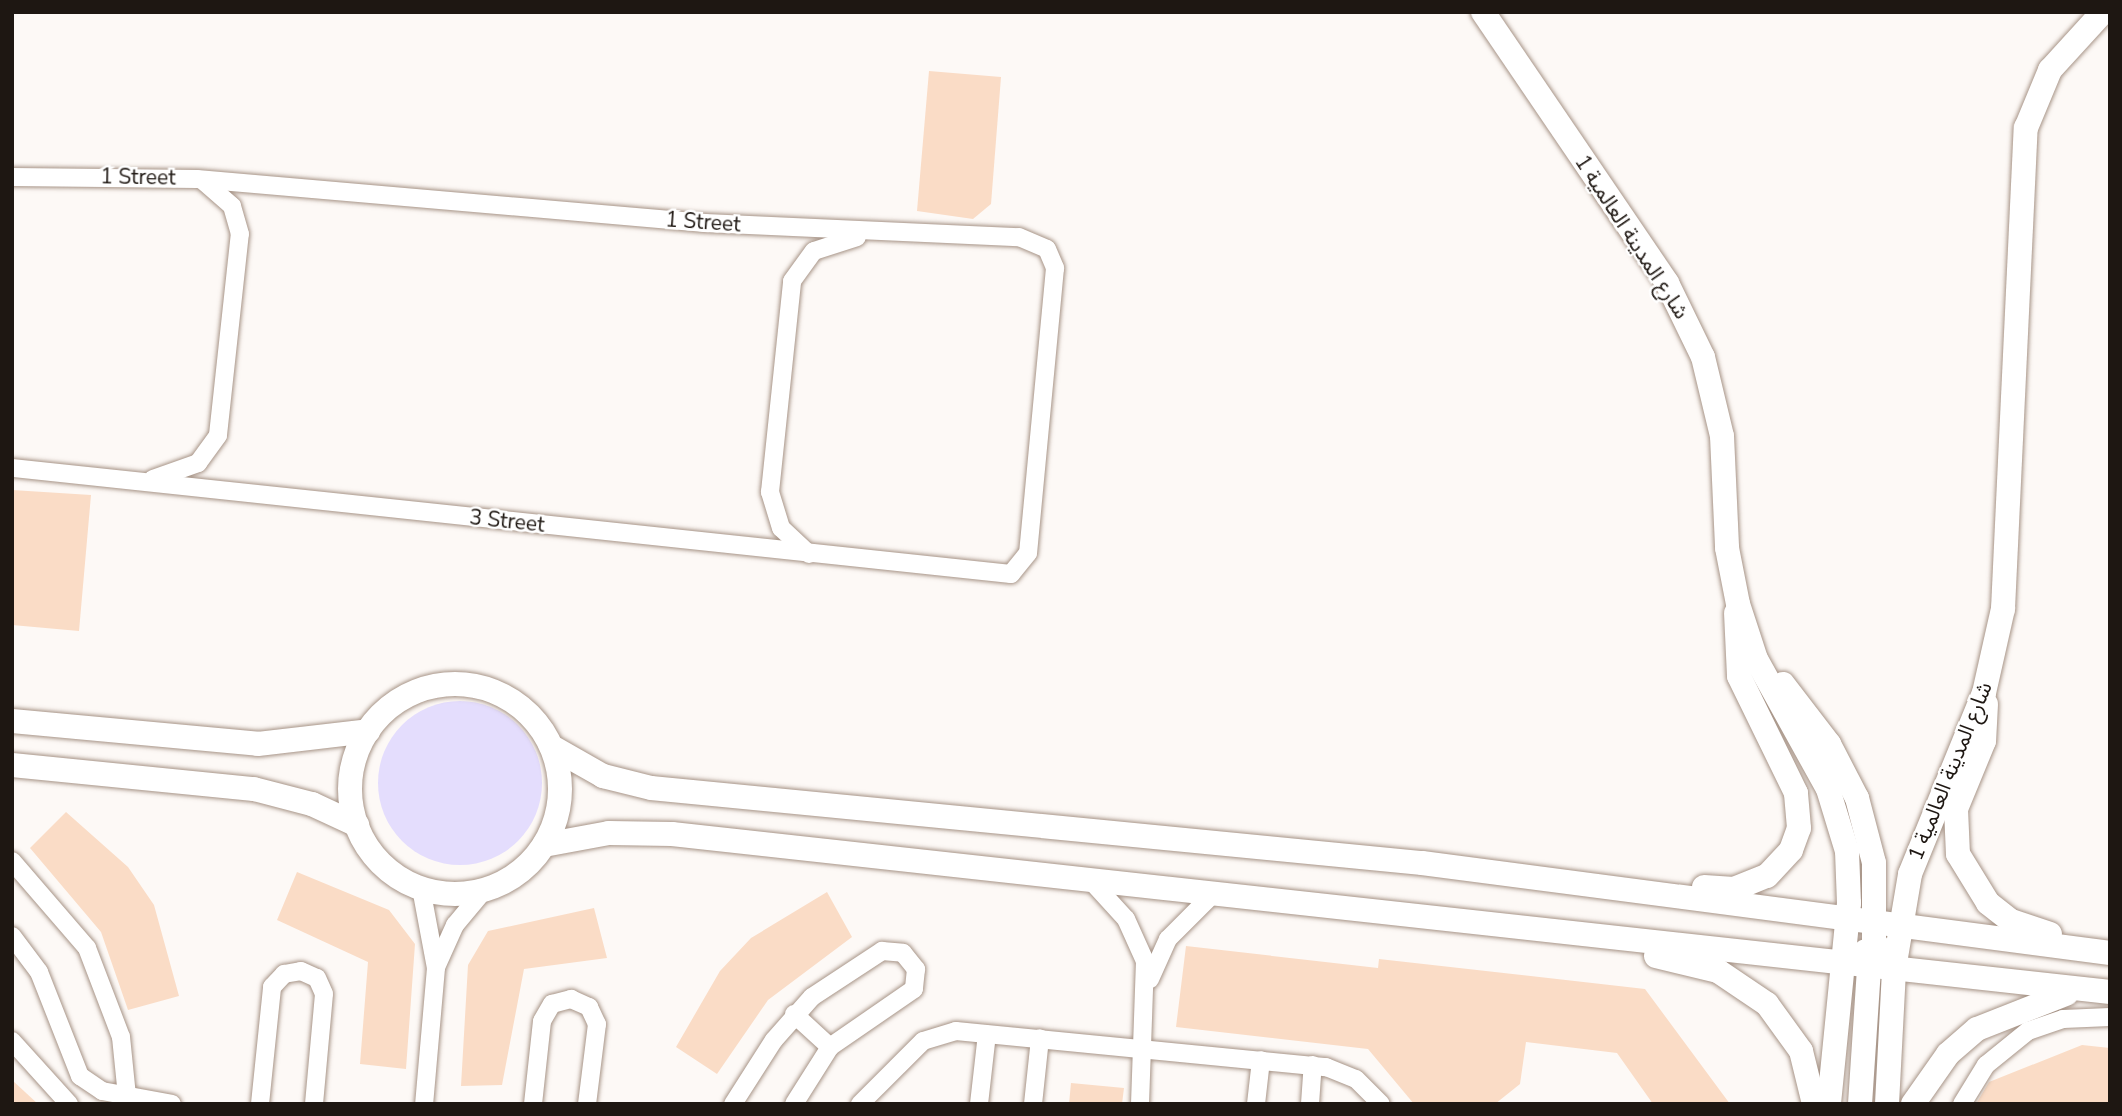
<!DOCTYPE html>
<meta charset="utf-8">
<style>
body{margin:0}
#map{position:relative;width:2122px;height:1116px;overflow:hidden;background:#fdf9f6;font-family:"Nunito Sans","Noto Sans Arabic",sans-serif}
div>[style]{position:absolute}
.green>*{inset:0;background:#e4ddfd}
.round{border-radius:50%}
.building>*{inset:0;background:#fadcc6}
.roads{filter:drop-shadow(0 0 2px #a79487) drop-shadow(0 0 2px #a79487)}
.street>*{height:18px;margin:-9px;padding:0 9px;transform-origin:9px;border-radius:9px;background:#fff}
.secondary>*{height:24px;margin:-12px;padding:0 12px;transform-origin:12px;border-radius:12px;background:#fff}
.secondary>.ring{margin:-12px;padding:0;box-sizing:content-box;background:none;border:24px solid #fff;border-radius:50%}
span{translate:-50% -50%;white-space:nowrap;text-align:center;line-height:1.15;-webkit-text-stroke:5px #fff;paint-order:stroke}
.street-label{font-size:21px;color:#1e1712}
.frame{position:absolute;inset:0;border:14px solid #1e1712;pointer-events:none}
</style>
<div id="map">
<div class="green">
<div class="round" style="left:378px;top:701px;width:164px;height:164px"></div>
</div>
<div class="building">
<div style="clip-path:polygon(929px 71px,1001px 77px,991px 204px,973px 219px,917px 211px)"></div>
<div style="clip-path:polygon(12px 490px,91px 495px,79px 631px,12px 625px)"></div>
<div style="clip-path:polygon(66px 812px,128px 867px,154px 905px,179px 996px,128px 1010px,101px 932px,30px 848px)"></div>
<div style="clip-path:polygon(297px 872px,389px 910px,415px 944px,406px 1069px,360px 1064px,368px 962px,277px 920px)"></div>
<div style="clip-path:polygon(827px 892px,852px 937px,768px 1000px,717px 1074px,676px 1047px,720px 971px,751px 938px)"></div>
<div style="clip-path:polygon(594px 908px,607px 958px,524px 969px,502px 1085px,461px 1086px,468px 965px,488px 931px)"></div>
<div style="clip-path:polygon(1186px 946px,1378px 968px,1379px 959px,1645px 989px,1730px 1104px,1653px 1104px,1617px 1053px,1526px 1042px,1520px 1084px,1495px 1104px,1414px 1104px,1368px 1049px,1176px 1027px)"></div>
<div style="clip-path:polygon(2082px 1045px,2110px 1048px,2110px 1104px,1976px 1104px,1989px 1082px)"></div>
<div style="clip-path:polygon(12px 1080px,38px 1104px,12px 1104px)"></div>
<div style="clip-path:polygon(1071px 1083px,1124px 1088px,1122px 1104px,1069px 1104px)"></div>
</div>
<div class="roads">
<div class="street">
<div style="left:12px;top:177px;width:185px;rotate:0.6deg"></div>
<div style="left:197px;top:179px;width:510px;rotate:4.95deg"></div>
<div style="left:705px;top:223px;width:314px;rotate:2.6deg"></div>
<div style="left:1019px;top:237px;width:30px;rotate:23deg"></div>
<div style="left:1047px;top:249px;width:21px;rotate:67deg"></div>
<div style="left:1055px;top:268px;width:286px;rotate:95.4deg"></div>
<div style="left:1028px;top:553px;width:27px;rotate:129deg"></div>
<div style="left:1011px;top:574px;width:1005px;rotate:-173.94deg"></div>
<div style="left:153px;top:479px;width:48px;rotate:-19.6deg"></div>
<div style="left:198px;top:463px;width:34px;rotate:-54deg"></div>
<div style="left:218px;top:435px;width:202px;rotate:-83.8deg"></div>
<div style="left:240px;top:234px;width:29px;rotate:-106deg"></div>
<div style="left:232px;top:206px;width:38px;rotate:-139deg"></div>
<div style="left:809px;top:554px;width:38px;rotate:-137deg"></div>
<div style="left:781px;top:528px;width:38px;rotate:-107deg"></div>
<div style="left:770px;top:492px;width:212px;rotate:-84deg"></div>
<div style="left:792px;top:281px;width:37px;rotate:-54deg"></div>
<div style="left:814px;top:251px;width:45px;rotate:-18deg"></div>
<div style="left:12px;top:861px;width:115px;rotate:49.2deg"></div>
<div style="left:87px;top:948px;width:95px;rotate:69.1deg"></div>
<div style="left:121px;top:1037px;width:59px;rotate:84.2deg"></div>
<div style="left:1094px;top:884px;width:47px;rotate:47.6deg"></div>
<div style="left:1126px;top:919px;width:46px;rotate:65.7deg"></div>
<div style="left:1145px;top:961px;width:143px;rotate:92deg"></div>
<div style="left:421px;top:888px;width:81px;rotate:79.4deg"></div>
<div style="left:436px;top:968px;width:137px;rotate:95deg"></div>
<div style="left:12px;top:936px;width:45px;rotate:53.1deg"></div>
<div style="left:39px;top:972px;width:112px;rotate:68.5deg"></div>
<div style="left:80px;top:1076px;width:27px;rotate:34deg"></div>
<div style="left:102px;top:1091px;width:71px;rotate:10.5deg"></div>
<div style="left:437px;top:965px;width:44px;rotate:-65.8deg"></div>
<div style="left:455px;top:925px;width:47px;rotate:-50.2deg"></div>
<div style="left:1150px;top:979px;width:44px;rotate:-65.8deg"></div>
<div style="left:1168px;top:939px;width:62px;rotate:-45deg"></div>
<div style="left:794px;top:1014px;width:49px;rotate:42.5deg"></div>
<div style="left:12px;top:1041px;width:85px;rotate:47.9deg"></div>
<div style="left:260px;top:1104px;width:118px;rotate:-84.1deg"></div>
<div style="left:272px;top:987px;width:18px;rotate:-47deg"></div>
<div style="left:284px;top:974px;width:17px;rotate:-10deg"></div>
<div style="left:301px;top:971px;width:17px;rotate:24deg"></div>
<div style="left:317px;top:978px;width:17px;rotate:66deg"></div>
<div style="left:324px;top:994px;width:110px;rotate:95.2deg"></div>
<div style="left:533px;top:1104px;width:83px;rotate:-83.8deg"></div>
<div style="left:542px;top:1021px;width:20px;rotate:-60deg"></div>
<div style="left:552px;top:1004px;width:20px;rotate:-15deg"></div>
<div style="left:571px;top:999px;width:20px;rotate:24deg"></div>
<div style="left:589px;top:1007px;width:19px;rotate:65deg"></div>
<div style="left:597px;top:1024px;width:81px;rotate:97.1deg"></div>
<div style="left:733px;top:1104px;width:76px;rotate:-57.4deg"></div>
<div style="left:774px;top:1040px;width:57px;rotate:-48.5deg"></div>
<div style="left:812px;top:997px;width:84px;rotate:-33.3deg"></div>
<div style="left:882px;top:951px;width:21px;rotate:5deg"></div>
<div style="left:903px;top:953px;width:21px;rotate:51deg"></div>
<div style="left:916px;top:969px;width:20px;rotate:96deg"></div>
<div style="left:914px;top:989px;width:102px;rotate:145.4deg"></div>
<div style="left:830px;top:1047px;width:67px;rotate:122.3deg"></div>
<div style="left:860px;top:1104px;width:89px;rotate:-45deg"></div>
<div style="left:923px;top:1041px;width:34px;rotate:-17deg"></div>
<div style="left:956px;top:1031px;width:372px;rotate:5.6deg"></div>
<div style="left:1326px;top:1067px;width:32px;rotate:22deg"></div>
<div style="left:1356px;top:1079px;width:35px;rotate:45deg"></div>
<div style="left:979px;top:1104px;width:70px;rotate:-83.5deg"></div>
<div style="left:1033px;top:1104px;width:66px;rotate:-83.9deg"></div>
<div style="left:1256px;top:1104px;width:44px;rotate:-83.5deg"></div>
<div style="left:1310px;top:1104px;width:39px;rotate:-86deg"></div>
<div style="left:1962px;top:1104px;width:46px;rotate:-58.4deg"></div>
<div style="left:1986px;top:1065px;width:54px;rotate:-39deg"></div>
<div style="left:2028px;top:1031px;width:37px;rotate:-19deg"></div>
<div style="left:2063px;top:1019px;width:47px;rotate:-2.4deg"></div>
</div>
<div class="secondary">
<div style="left:1483px;top:12px;width:328px;rotate:55.8deg"></div>
<div style="left:1667px;top:283px;width:82px;rotate:64.1deg"></div>
<div style="left:1703px;top:357px;width:81px;rotate:76.5deg"></div>
<div style="left:1722px;top:436px;width:112px;rotate:87.4deg"></div>
<div style="left:1727px;top:548px;width:57px;rotate:78.9deg"></div>
<div style="left:1738px;top:604px;width:58px;rotate:71.9deg"></div>
<div style="left:1756px;top:659px;width:149px;rotate:61deg"></div>
<div style="left:1828px;top:789px;width:65px;rotate:73deg"></div>
<div style="left:1847px;top:851px;width:52px;rotate:87.8deg"></div>
<div style="left:1849px;top:903px;width:202px;rotate:95.7deg"></div>
<div style="left:1783px;top:684px;width:76px;rotate:52.5deg"></div>
<div style="left:1829px;top:744px;width:61px;rotate:62.6deg"></div>
<div style="left:1857px;top:798px;width:67px;rotate:75.3deg"></div>
<div style="left:1874px;top:863px;width:78px;rotate:90deg"></div>
<div style="left:1874px;top:941px;width:34px;rotate:54deg"></div>
<div class="ring" style="left:350px;top:684px;width:186px;height:186px"></div>
<div style="left:1986px;top:704px;width:37px;rotate:93deg"></div>
<div style="left:1984px;top:741px;width:74px;rotate:112.4deg"></div>
<div style="left:1956px;top:809px;width:45px;rotate:87.5deg"></div>
<div style="left:1958px;top:854px;width:57px;rotate:58.5deg"></div>
<div style="left:1988px;top:903px;width:29px;rotate:38deg"></div>
<div style="left:2011px;top:921px;width:41px;rotate:18.4deg"></div>
<div style="left:12px;top:721px;width:247px;rotate:5.3deg"></div>
<div style="left:258px;top:744px;width:111px;rotate:-6.7deg"></div>
<div style="left:552px;top:747px;width:59px;rotate:29.6deg"></div>
<div style="left:603px;top:776px;width:49px;rotate:14deg"></div>
<div style="left:651px;top:788px;width:775px;rotate:5.56deg"></div>
<div style="left:1422px;top:863px;width:694px;rotate:7.45deg"></div>
<div style="left:12px;top:765px;width:243px;rotate:5.7deg"></div>
<div style="left:254px;top:789px;width:60px;rotate:14.5deg"></div>
<div style="left:312px;top:804px;width:50px;rotate:25deg"></div>
<div style="left:544px;top:845px;width:66px;rotate:-10.5deg"></div>
<div style="left:609px;top:833px;width:63px;rotate:0.9deg"></div>
<div style="left:672px;top:834px;width:1447px;rotate:6.27deg"></div>
<div style="left:1704px;top:887px;width:30px;rotate:4deg"></div>
<div style="left:1734px;top:889px;width:35px;rotate:-22deg"></div>
<div style="left:1767px;top:876px;width:35px;rotate:-47deg"></div>
<div style="left:1791px;top:850px;width:23px;rotate:-70deg"></div>
<div style="left:1799px;top:828px;width:35px;rotate:-95deg"></div>
<div style="left:1796px;top:793px;width:130px;rotate:-116deg"></div>
<div style="left:1739px;top:676px;width:63px;rotate:-92.7deg"></div>
<div style="left:1656px;top:956px;width:64px;rotate:13.6deg"></div>
<div style="left:1718px;top:971px;width:59px;rotate:34deg"></div>
<div style="left:1767px;top:1004px;width:58px;rotate:54.1deg"></div>
<div style="left:1801px;top:1051px;width:55px;rotate:76.2deg"></div>
<div style="left:1860px;top:1104px;width:137px;rotate:-86.2deg"></div>
<div style="left:1869px;top:967px;width:16px;rotate:-104deg"></div>
<div style="left:1887px;top:1104px;width:135px;rotate:-87deg"></div>
<div style="left:1894px;top:969px;width:96px;rotate:-80.4deg"></div>
<div style="left:1910px;top:874px;width:196px;rotate:-67.8deg"></div>
<div style="left:1984px;top:693px;width:86px;rotate:-77.3deg"></div>
<div style="left:2003px;top:609px;width:482px;rotate:-87.3deg"></div>
<div style="left:2026px;top:128px;width:63px;rotate:-67.5deg"></div>
<div style="left:2050px;top:70px;width:79px;rotate:-47.6deg"></div>
<div style="left:1913px;top:1104px;width:61px;rotate:-55deg"></div>
<div style="left:1948px;top:1054px;width:38px;rotate:-41deg"></div>
<div style="left:1977px;top:1029px;width:96px;rotate:-21.5deg"></div>
</div>
</div>
<div class="street-label">
<span style="left:138px;top:177px;rotate:1deg">1 Street</span>
<span style="left:703px;top:222px;rotate:4deg">1 Street</span>
<span style="left:1632px;top:237px;rotate:57deg">شارع المدينة العالمية 1</span>
<span style="left:507px;top:521px;rotate:6deg">3 Street</span>
<span style="left:1950px;top:771px;rotate:-68deg">شارع المدينة العالمية 1</span>
</div>
<div class="frame"></div>
</div>
